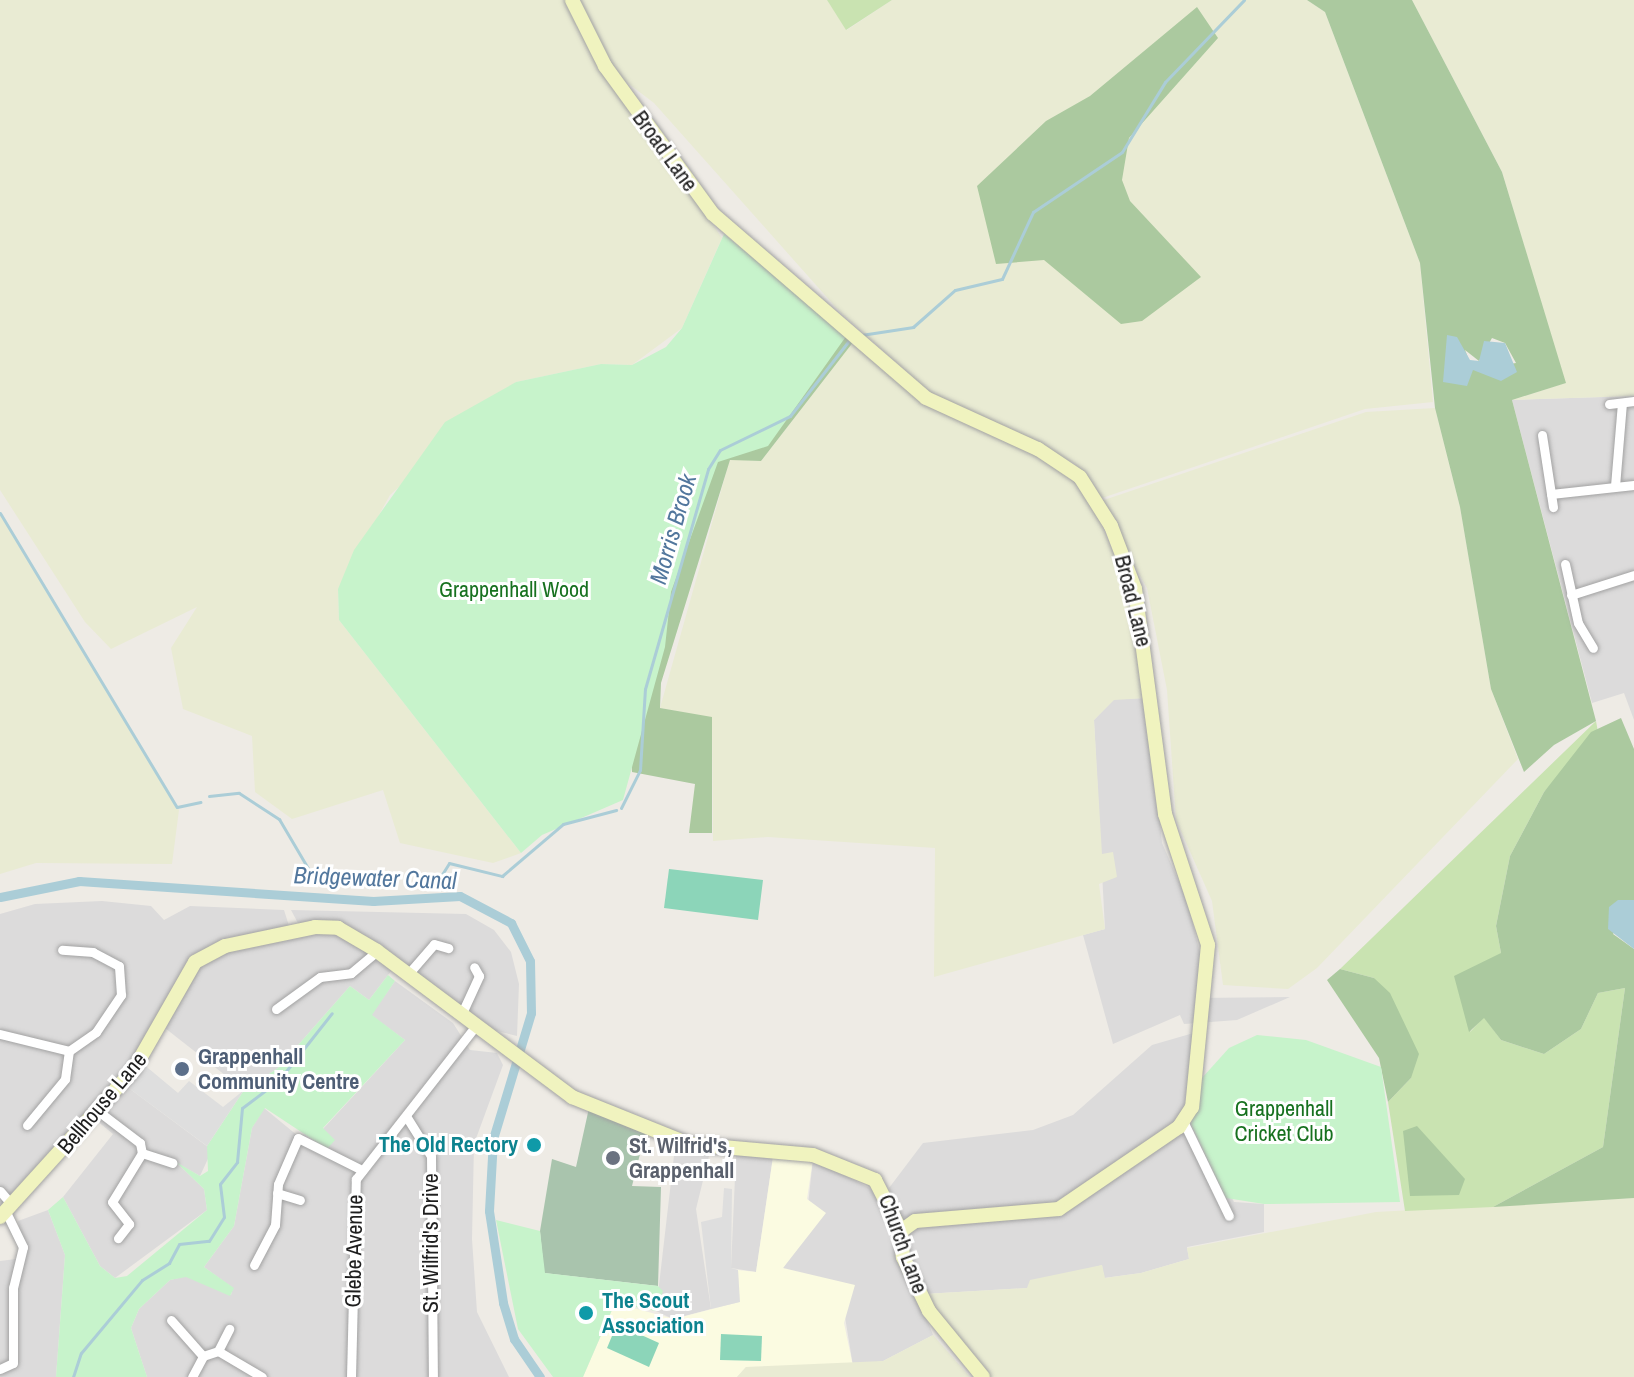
<!DOCTYPE html>
<html>
<head>
<meta charset="utf-8">
<style>
  body { margin:0 }
  #map { position:relative; width:1634px; height:1377px; overflow:hidden; background:#eeebe5; font-family:"Archivo Narrow",sans-serif }
  div>[style] { position:absolute }
  .residential>* { inset:0; background:#dcdbdb }
  .education>* { inset:0; background:#fbfbe1 }
  .farmland>* { inset:0; background:#e9ebd3 }
  .grass>* { inset:0; background:#c9e3b1 }
  .forest>* { inset:0; background:#abc99f }
  .cemetery>* { inset:0; background:#a9c4ad }
  .park>* { inset:0; background:#c7f3cb }
  .pitch>* { inset:0; background:#8cd5b9 }
  .parking>* { inset:0; background:#dedede }
  .water>* { inset:0; background:#abcdd7 }
  .stream>* { height:3px; margin:-1.5px; padding:0 1.5px; transform-origin:1.5px; border-radius:1.5px; background:#abcdd7 }
  .canal>* { height:9px; margin:-4.5px; padding:0 4.5px; transform-origin:4.5px; border-radius:4.5px; background:#abcdd7 }
  .roads { filter:drop-shadow(0 0 2px #a2a2a2) drop-shadow(0 0 2px #a2a2a2) }
  .street>* { height:9px; margin:-4.5px; padding:0 4.5px; transform-origin:4.5px; border-radius:4.5px; background:#fff }
  .secondary>* { height:14px; margin:-7px; padding:0 7px; transform-origin:7px; border-radius:7px; background:#f0f3bf }
  .dots>* { width:22px; height:22px; translate:-50% -50%; box-sizing:border-box; border:4px solid #fff; border-radius:50% }
  span { translate:-50% -50%; white-space:nowrap; text-align:center; line-height:1.15; -webkit-text-stroke:6px #fff; paint-order:stroke }
  .street-label { font-size:22px; color:#1e1e1e }
  .park-label { font-size:22px; color:#17711f }
  .service-label { font-size:22px; color:#4e5e75; font-weight:700 }
  .left { translate:0 -50%; text-align:left }
  .culture-label { font-size:22px; color:#0d838f; font-weight:700 }
  .right { translate:-100% -50%; text-align:right }
  .worship-label { font-size:22px; color:#5b616d; font-weight:700 }
  .water-label { font-size:24px; color:#52779d; font-style:italic }
</style>
</head>
<body>
<div id="map">
  <div class="residential">
    <i style="clip-path:polygon(1634px 396px,1634px 720px,1624px 693px,1592px 703px,1512px 400px)"></i>
    <i style="clip-path:polygon(1147px 698px,1162px 843px,1188px 903px,1200px 954px,1196px 998px,1290px 997px,1237px 1020px,1184px 1024px,1180px 1015px,1113px 1044px,1083px 935px,1105px 929px,1094px 720px,1114px 699px)"></i>
    <i style="clip-path:polygon(102px 901px,151px 906px,164px 920px,190px 906px,284px 910px,290px 929px,300px 927px,291px 910px,466px 914px,494px 930px,511px 952px,519px 984px,517px 1036px,494px 1030px,398px 962px,369px 1000px,350px 986px,278px 1068px,244px 1090px,156px 1021px,118px 1080px,212px 1150px,200px 1176px,177px 1163px,204px 1189px,207px 1210px,115px 1278px,100px 1266px,63px 1197px,113px 1134px,90px 1115px,0 1207px,0 914px,35px 904px)"></i>
    <i style="clip-path:polygon(395px 981px,453px 1023px,470px 1050px,497px 1053px,503px 1065px,474px 1144px,472px 1239px,477px 1312px,509px 1377px,147px 1377px,131px 1328px,139px 1309px,170px 1280px,187px 1276px,231px 1295px,233px 1288px,204px 1267px,234px 1226px,252px 1128px,264px 1108px,298px 1136px,323px 1129px,405px 1040px,371px 1015px)"></i>
    <i style="clip-path:polygon(1197px 1032px,1182px 1118px,1200px 1133px,1234px 1202px,1264px 1204px,1264px 1232px,1187px 1247px,1189px 1259px,1141px 1273px,1104px 1278px,1102px 1265px,1027px 1288px,924px 1294px,904px 1247px,912px 1220px,899px 1215px,889px 1188px,923px 1143px,1033px 1130px,1073px 1115px,1152px 1045px)"></i>
    <i style="clip-path:polygon(675px 1147px,710px 1152px,696px 1209px,711px 1309px,673px 1319px,656px 1311px)"></i>
    <i style="clip-path:polygon(736px 1155px,773px 1157px,756px 1272px,731px 1268px)"></i>
    <i style="clip-path:polygon(813px 1159px,877px 1192px,933px 1335px,883px 1361px,853px 1366px,845px 1317px,783px 1268px,805px 1232px)"></i>
    <i style="clip-path:polygon(48px 1210px,65px 1255px,56px 1377px,0 1377px,0 1261px,24px 1258px,18px 1221px)"></i>
  </div>
  <div class="education">
    <i style="clip-path:polygon(773px 1157px,813px 1159px,807px 1199px,826px 1213px,783px 1268px,855px 1285px,844px 1323px,853px 1366px,746px 1367px,737px 1377px,583px 1377px,615px 1303px,674px 1319px,739px 1302px,738px 1270px,756px 1272px)"></i>
  </div>
  <div class="farmland">
    <i style="clip-path:polygon(0 0,827px 0,847px 30px,892px 0,1307px 0,1325px 12px,1420px 263px,1433px 402px,1365px 409px,1102px 498px,1074px 463px,933px 395px,840px 312px,654px 103px,605px 66px,722px 238px,682px 328px,632px 365px,601px 364px,516px 382px,390px 495px,338px 589px,339px 620px,521px 853px,493px 863px,400px 843px,383px 790px,292px 819px,255px 792px,252px 736px,183px 709px,171px 648px,197px 607px,111px 649px,85px 622px,0 490px)"></i>
    <i style="clip-path:polygon(1412px 0,1634px 0,1634px 396px,1512px 400px,1565px 383px,1502px 172px)"></i>
    <i style="clip-path:polygon(854px 341px,987px 432px,1068px 471px,1090px 498px,1131px 594px,1147px 698px,1114px 700px,1094px 720px,1102px 854px,1113px 852px,1117px 877px,1099px 884px,1105px 929px,934px 977px,935px 848px,768px 837px,713px 841px,712px 718px,660px 708px,730px 459px,761px 461px)"></i>
    <i style="clip-path:polygon(1435px 408px,1460px 507px,1491px 689px,1518px 759px,1317px 968px,1288px 989px,1223px 985px,1212px 901px,1176px 820px,1167px 690px,1147px 588px,1098px 502px,1366px 412px)"></i>
    <i style="clip-path:polygon(0 513px,179px 810px,172px 864px,36px 863px,0 874px)"></i>
    <i style="clip-path:polygon(1634px 1198px,1634px 1377px,990px 1377px,924px 1294px,1027px 1288px,1030px 1280px,1102px 1265px,1105px 1278px,1141px 1273px,1189px 1259px,1187px 1248px,1376px 1212px)"></i>
    <i style="clip-path:polygon(933px 1335px,970px 1377px,737px 1377px,746px 1367px,883px 1361px)"></i>
  </div>
  <div class="grass">
    <i style="clip-path:polygon(827px 0,892px 0,846px 30px)"></i>
    <i style="clip-path:polygon(1596px 721px,1598px 732px,1544px 792px,1510px 856px,1496px 926px,1501px 953px,1470px 1032px,1484px 1017px,1501px 1040px,1544px 1054px,1581px 1029px,1598px 993px,1625px 988px,1603px 1147px,1493px 1207px,1405px 1211px,1388px 1102px,1411px 1078px,1374px 978px,1340px 969px)"></i>
  </div>
  <div class="forest">
    <i style="clip-path:polygon(evenodd,1307px 0,1412px 0,1502px 172px,1566px 383px,1512px 400px,1596px 721px,1554px 745px,1524px 772px,1491px 689px,1460px 507px,1435px 408px,1420px 263px,1325px 12px,1307px 0,1492px 338px,1505px 343px,1516px 363px,1473px 370px,1465px 350px,1479px 361px,1492px 338px)"></i>
    <i style="clip-path:polygon(1197px 7px,1218px 38px,1129px 138px,1122px 180px,1130px 201px,1201px 277px,1142px 321px,1121px 324px,1044px 260px,996px 264px,977px 186px,1046px 121px,1090px 96px)"></i>
    <i style="clip-path:polygon(793px 289px,854px 341px,761px 461px,730px 460px,661px 683px,660px 708px,712px 717px,712px 833px,689px 833px,695px 784px,632px 772px,617px 475px)"></i>
    <i style="clip-path:polygon(1621px 718px,1634px 749px,1634px 900px,1613px 934px,1634px 949px,1634px 1198px,1493px 1207px,1603px 1147px,1625px 988px,1598px 993px,1581px 1029px,1544px 1054px,1501px 1040px,1484px 1018px,1469px 1032px,1454px 976px,1501px 953px,1496px 926px,1510px 856px,1544px 792px,1591px 732px)"></i>
    <i style="clip-path:polygon(1340px 969px,1374px 978px,1390px 993px,1419px 1054px,1411px 1078px,1388px 1102px,1379px 1058px,1327px 980px)"></i>
    <i style="clip-path:polygon(1417px 1126px,1465px 1179px,1459px 1195px,1410px 1196px,1403px 1131px)"></i>
  </div>
  <div class="cemetery">
    <i style="clip-path:polygon(589px 1108px,646px 1130px,632px 1186px,661px 1187px,658px 1286px,544px 1273px,540px 1231px,552px 1159px,576px 1167px)"></i>
  </div>
  <div class="park">
    <i style="clip-path:polygon(724px 234px,847px 335px,768px 446px,718px 462px,671px 592px,665px 647px,623px 800px,542px 835px,521px 853px,339px 620px,338px 589px,354px 550px,445px 422px,516px 382px,601px 364px,632px 365px,666px 347px,682px 328px)"></i>
    <i style="clip-path:polygon(388px 975px,395px 981px,372px 1015px,405px 1040px,323px 1128px,335px 1140px,327px 1149px,265px 1108px,252px 1128px,234px 1226px,204px 1267px,234px 1288px,230px 1296px,186px 1277px,170px 1280px,139px 1309px,131px 1328px,147px 1377px,56px 1377px,65px 1255px,48px 1210px,63px 1197px,100px 1266px,115px 1278px,127px 1276px,207px 1210px,204px 1189px,176px 1162px,200px 1176px,208px 1171px,207px 1146px,244px 1090px,278px 1068px,350px 986px,369px 1000px)"></i>
    <i style="clip-path:polygon(1257px 1035px,1306px 1040px,1381px 1067px,1400px 1202px,1264px 1204px,1226px 1198px,1191px 1124px,1202px 1078px,1229px 1048px)"></i>
    <i style="clip-path:polygon(496px 1220px,540px 1231px,545px 1273px,658px 1286px,663px 1291px,656px 1311px,615px 1303px,583px 1377px,553px 1377px,518px 1329px)"></i>
  </div>
  <div class="pitch">
    <i style="clip-path:polygon(669px 869px,763px 880px,758px 920px,664px 908px)"></i>
    <i style="clip-path:polygon(617px 1324px,659px 1343px,649px 1367px,607px 1348px)"></i>
    <i style="clip-path:polygon(721px 1334px,762px 1336px,761px 1361px,720px 1360px)"></i>
  </div>
  <div class="parking">
    <i style="clip-path:polygon(142px 1063px,178px 1093px,189px 1081px,223px 1107px,244px 1090px,207px 1146px,126px 1086px)"></i>
    <i style="clip-path:polygon(724px 1188px,732px 1189px,731px 1268px,738px 1270px,740px 1302px,711px 1309px,701px 1222px,722px 1217px)"></i>
  </div>
  <div class="water">
    <i style="clip-path:polygon(1447px 335px,1457px 337px,1470px 360px,1479px 361px,1484px 341px,1505px 343px,1517px 372px,1501px 381px,1473px 370px,1467px 386px,1443px 382px)"></i>
    <i style="clip-path:polygon(1618px 900px,1634px 900px,1634px 949px,1608px 929px,1609px 907px)"></i>
  </div>
  <div class="stream">
    <i style="left:861px;top:335px;width:53px;rotate:-8.7deg"></i>
    <i style="left:913px;top:327px;width:56px;rotate:-41.4deg"></i>
    <i style="left:955px;top:290px;width:48px;rotate:-13.2deg"></i>
    <i style="left:1002px;top:279px;width:74px;rotate:-65.2deg"></i>
    <i style="left:1033px;top:212px;width:107px;rotate:-34deg"></i>
    <i style="left:1122px;top:152px;width:82px;rotate:-58.4deg"></i>
    <i style="left:1165px;top:82px;width:114px;rotate:-46.1deg"></i>
    <i style="left:0;top:513px;width:343px;rotate:59deg"></i>
    <i style="left:177px;top:807px;width:24px;rotate:-12deg"></i>
    <i style="left:209px;top:796px;width:30px;rotate:-6deg"></i>
    <i style="left:239px;top:793px;width:48px;rotate:33deg"></i>
    <i style="left:279px;top:819px;width:71px;rotate:59.5deg"></i>
    <i style="left:621px;top:808px;width:42px;rotate:-63.4deg"></i>
    <i style="left:640px;top:770px;width:81px;rotate:-86.5deg"></i>
    <i style="left:645px;top:689px;width:229px;rotate:-74deg"></i>
    <i style="left:708px;top:469px;width:22px;rotate:-58deg"></i>
    <i style="left:720px;top:450px;width:78px;rotate:-25.9deg"></i>
    <i style="left:790px;top:416px;width:99px;rotate:-52deg"></i>
    <i style="left:441px;top:876px;width:15px;rotate:-58deg"></i>
    <i style="left:449px;top:863px;width:55px;rotate:13.8deg"></i>
    <i style="left:502px;top:876px;width:80px;rotate:-40.4deg"></i>
    <i style="left:563px;top:824px;width:55px;rotate:-14.8deg"></i>
    <i style="left:73px;top:1377px;width:25px;rotate:-72deg"></i>
    <i style="left:81px;top:1353px;width:95px;rotate:-50.1deg"></i>
    <i style="left:142px;top:1280px;width:32px;rotate:-32deg"></i>
    <i style="left:169px;top:1263px;width:21px;rotate:-62deg"></i>
    <i style="left:179px;top:1244px;width:30px;rotate:-6deg"></i>
    <i style="left:209px;top:1241px;width:28px;rotate:-58deg"></i>
    <i style="left:224px;top:1217px;width:33px;rotate:-97deg"></i>
    <i style="left:220px;top:1184px;width:28px;rotate:-52deg"></i>
    <i style="left:237px;top:1162px;width:54px;rotate:-84.7deg"></i>
    <i style="left:242px;top:1108px;width:46px;rotate:-37.1deg"></i>
    <i style="left:279px;top:1080px;width:85px;rotate:-51.7deg"></i>
  </div>
  <div class="canal">
    <i style="left:0;top:897px;width:81px;rotate:-11.4deg"></i>
    <i style="left:79px;top:881px;width:295px;rotate:3.9deg"></i>
    <i style="left:373px;top:901px;width:87px;rotate:-3.3deg"></i>
    <i style="left:460px;top:896px;width:58px;rotate:27.9deg"></i>
    <i style="left:511px;top:923px;width:42px;rotate:63.4deg"></i>
    <i style="left:530px;top:961px;width:52px;rotate:88.9deg"></i>
    <i style="left:531px;top:1013px;width:132px;rotate:106.8deg"></i>
    <i style="left:493px;top:1139px;width:72px;rotate:93.2deg"></i>
    <i style="left:489px;top:1211px;width:93px;rotate:81.3deg"></i>
    <i style="left:503px;top:1303px;width:38px;rotate:73deg"></i>
    <i style="left:514px;top:1339px;width:46px;rotate:55.6deg"></i>
  </div>
  <div class="roads">
    <div class="street">
      <i style="left:1609px;top:404px;width:25px;rotate:-7deg"></i>
      <i style="left:1542px;top:435px;width:73px;rotate:81.3deg"></i>
      <i style="left:1615px;top:486px;width:83px;rotate:-85.2deg"></i>
      <i style="left:1551px;top:494px;width:83px;rotate:-6.2deg"></i>
      <i style="left:1565px;top:564px;width:60px;rotate:77.6deg"></i>
      <i style="left:1578px;top:623px;width:29px;rotate:59deg"></i>
      <i style="left:1571px;top:595px;width:66px;rotate:-17.6deg"></i>
      <i style="left:409px;top:973px;width:38px;rotate:-49deg"></i>
      <i style="left:434px;top:944px;width:15px;rotate:16deg"></i>
      <i style="left:276px;top:1009px;width:54px;rotate:-36deg"></i>
      <i style="left:320px;top:977px;width:31px;rotate:-7deg"></i>
      <i style="left:351px;top:973px;width:34px;rotate:-40deg"></i>
      <i style="left:462px;top:1013px;width:41px;rotate:-65.3deg"></i>
      <i style="left:479px;top:976px;width:10px;rotate:-119deg"></i>
      <i style="left:0;top:1034px;width:71px;rotate:13.8deg"></i>
      <i style="left:69px;top:1051px;width:33px;rotate:-35deg"></i>
      <i style="left:96px;top:1032px;width:45px;rotate:-56deg"></i>
      <i style="left:121px;top:995px;width:29px;rotate:-94deg"></i>
      <i style="left:119px;top:966px;width:30px;rotate:-152deg"></i>
      <i style="left:93px;top:952px;width:31px;rotate:-176deg"></i>
      <i style="left:98px;top:1111px;width:53px;rotate:37.3deg"></i>
      <i style="left:140px;top:1143px;width:10px;rotate:79deg"></i>
      <i style="left:142px;top:1153px;width:57px;rotate:121.5deg"></i>
      <i style="left:112px;top:1202px;width:28px;rotate:52deg"></i>
      <i style="left:129px;top:1224px;width:18px;rotate:128deg"></i>
      <i style="left:406px;top:1116px;width:47px;rotate:58deg"></i>
      <i style="left:431px;top:1156px;width:221px;rotate:89.5deg"></i>
      <i style="left:1184px;top:1123px;width:103px;rotate:64.2deg"></i>
      <i style="left:27px;top:1125px;width:60px;rotate:-50.4deg"></i>
      <i style="left:65px;top:1079px;width:28px;rotate:-82deg"></i>
      <i style="left:142px;top:1153px;width:32px;rotate:18deg"></i>
      <i style="left:0;top:1191px;width:18px;rotate:49deg"></i>
      <i style="left:277px;top:1193px;width:24px;rotate:17deg"></i>
      <i style="left:254px;top:1265px;width:45px;rotate:-62.3deg"></i>
      <i style="left:275px;top:1225px;width:41px;rotate:-85.8deg"></i>
      <i style="left:278px;top:1184px;width:50px;rotate:-66.5deg"></i>
      <i style="left:298px;top:1138px;width:72px;rotate:26.6deg"></i>
      <i style="left:171px;top:1320px;width:48px;rotate:48.4deg"></i>
      <i style="left:218px;top:1351px;width:25px;rotate:-63deg"></i>
      <i style="left:0;top:1369px;width:14px;rotate:-25deg"></i>
      <i style="left:13px;top:1363px;width:75px;rotate:-90deg"></i>
      <i style="left:13px;top:1288px;width:42px;rotate:-76.3deg"></i>
      <i style="left:23px;top:1247px;width:39px;rotate:-116deg"></i>
      <i style="left:192px;top:1377px;width:24px;rotate:-62deg"></i>
      <i style="left:203px;top:1356px;width:16px;rotate:-18deg"></i>
      <i style="left:218px;top:1351px;width:51px;rotate:30.6deg"></i>
      <i style="left:351px;top:1377px;width:198px;rotate:-88.6deg"></i>
      <i style="left:356px;top:1179px;width:197px;rotate:-52deg"></i>
    </div>
    <div class="secondary">
      <i style="left:572px;top:0;width:74px;rotate:63.4deg"></i>
      <i style="left:605px;top:66px;width:183px;rotate:53.9deg"></i>
      <i style="left:713px;top:214px;width:281px;rotate:40.8deg"></i>
      <i style="left:926px;top:398px;width:123px;rotate:24.5deg"></i>
      <i style="left:1038px;top:449px;width:50px;rotate:33.7deg"></i>
      <i style="left:1080px;top:477px;width:58px;rotate:57.7deg"></i>
      <i style="left:1111px;top:526px;width:67px;rotate:69.1deg"></i>
      <i style="left:1135px;top:589px;width:227px;rotate:82.4deg"></i>
      <i style="left:1165px;top:814px;width:138px;rotate:71.8deg"></i>
      <i style="left:1208px;top:945px;width:163px;rotate:95.6deg"></i>
      <i style="left:1192px;top:1107px;width:24px;rotate:123deg"></i>
      <i style="left:1179px;top:1127px;width:145px;rotate:145.7deg"></i>
      <i style="left:1059px;top:1209px;width:144px;rotate:175.2deg"></i>
      <i style="left:915px;top:1221px;width:17px;rotate:144deg"></i>
      <i style="left:0;top:1217px;width:200px;rotate:-47.8deg"></i>
      <i style="left:134px;top:1069px;width:123px;rotate:-60.3deg"></i>
      <i style="left:195px;top:962px;width:34px;rotate:-28deg"></i>
      <i style="left:225px;top:946px;width:92px;rotate:-11.9deg"></i>
      <i style="left:315px;top:927px;width:23px;rotate:2deg"></i>
      <i style="left:338px;top:928px;width:45px;rotate:30.5deg"></i>
      <i style="left:377px;top:951px;width:244px;rotate:36.8deg"></i>
      <i style="left:572px;top:1097px;width:126px;rotate:21.9deg"></i>
      <i style="left:689px;top:1144px;width:124px;rotate:5.1deg"></i>
      <i style="left:813px;top:1155px;width:67px;rotate:22deg"></i>
      <i style="left:875px;top:1180px;width:57px;rotate:63deg"></i>
      <i style="left:901px;top:1231px;width:26px;rotate:86deg"></i>
      <i style="left:903px;top:1257px;width:60px;rotate:64.3deg"></i>
      <i style="left:929px;top:1311px;width:85px;rotate:50.7deg"></i>
    </div>
  </div>
  <div class="dots">
    <i style="left:182px;top:1069px;background:#5c6f8a"></i>
    <i style="left:534px;top:1145px;background:#0f9aa8"></i>
    <i style="left:613px;top:1158px;background:#6b7280"></i>
    <i style="left:586px;top:1313px;background:#0f9aa8"></i>
  </div>
  <div class="street-label">
    <span style="left:665px;top:151px;rotate:54deg">Broad Lane</span>
    <span style="left:1133px;top:601px;rotate:76deg">Broad Lane</span>
    <span style="left:102px;top:1103px;rotate:-50deg">Bellhouse Lane</span>
    <span style="left:431px;top:1243px;rotate:-90deg">St. Wilfrid's Drive</span>
    <span style="left:903px;top:1244px;rotate:70deg">Church Lane</span>
    <span style="left:354px;top:1251px;rotate:-89deg">Glebe Avenue</span>
  </div>
  <div class="park-label">
    <span style="left:514px;top:590px">Grappenhall Wood</span>
    <span style="left:1284px;top:1121px">Grappenhall<br>Cricket Club</span>
  </div>
  <div class="service-label">
    <span class="left" style="left:198px;top:1069px">Grappenhall<br>Community Centre</span>
  </div>
  <div class="culture-label">
    <span class="right" style="left:518px;top:1145px">The Old Rectory</span>
    <span class="left" style="left:602px;top:1313px">The Scout<br>Association</span>
  </div>
  <div class="worship-label">
    <span class="left" style="left:629px;top:1158px">St. Wilfrid's,<br>Grappenhall</span>
  </div>
  <div class="water-label">
    <span style="left:673px;top:529px;rotate:-74deg">Morris Brook</span>
    <span style="left:375px;top:878px;rotate:2deg">Bridgewater Canal</span>
  </div>
</div>
</body>
</html>
